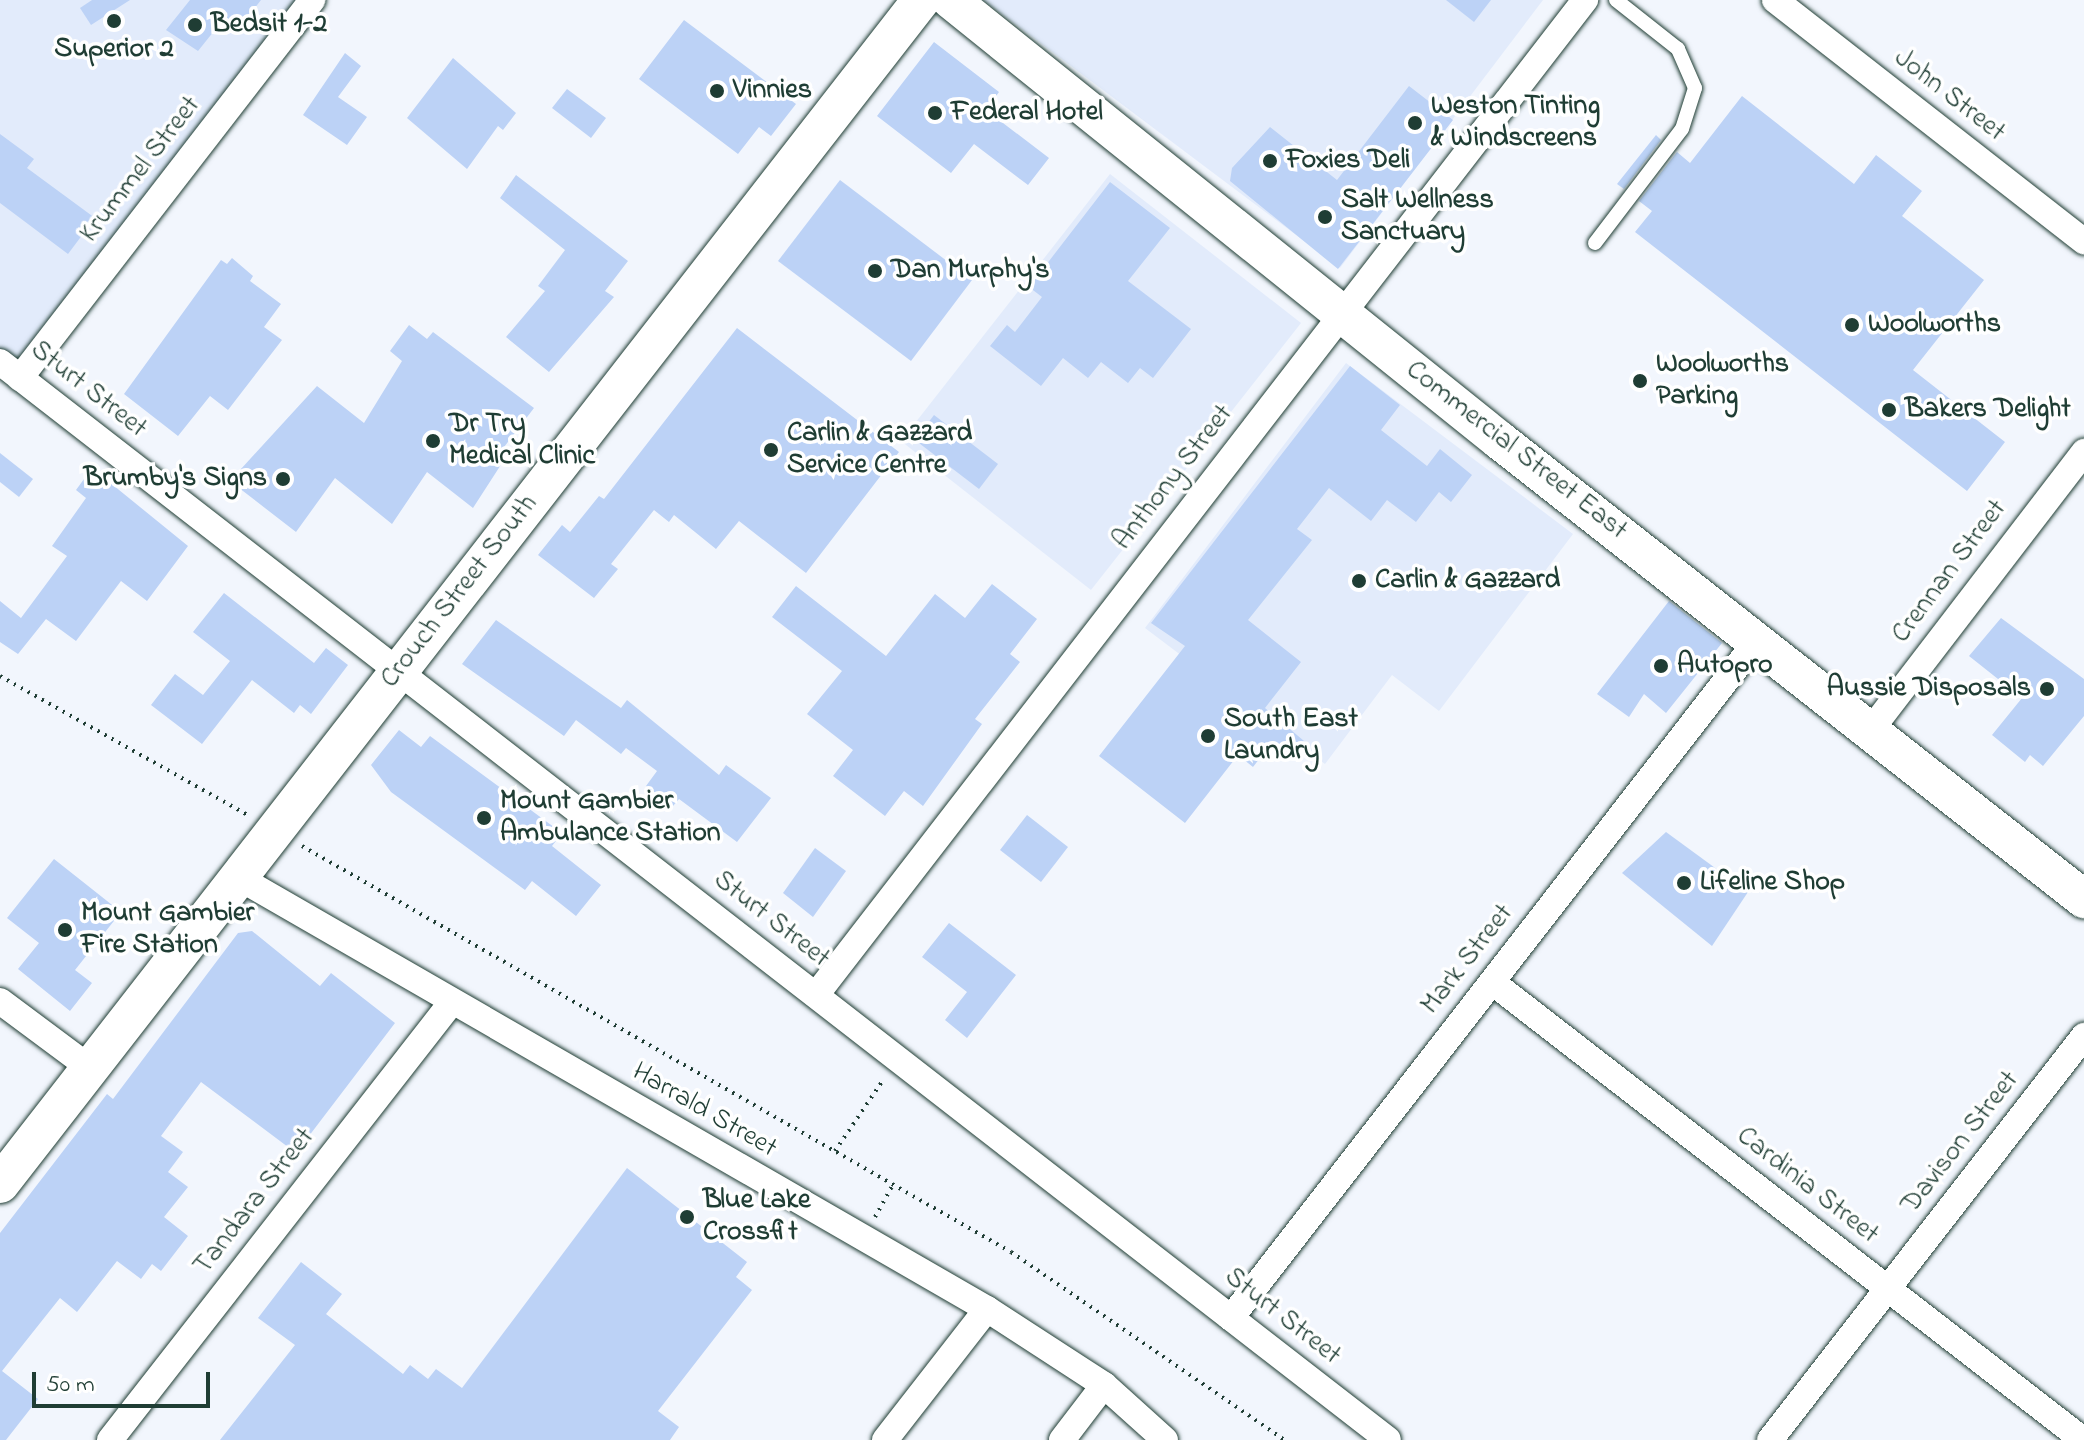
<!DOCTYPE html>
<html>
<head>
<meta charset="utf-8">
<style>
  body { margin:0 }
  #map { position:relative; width:2084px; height:1440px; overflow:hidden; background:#f2f6fd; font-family:"Indie Flower",sans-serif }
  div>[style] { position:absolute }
  .built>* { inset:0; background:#e2ebfb }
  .building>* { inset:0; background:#bcd2f6 }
  .path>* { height:4px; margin-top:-2px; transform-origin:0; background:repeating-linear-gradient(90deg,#1f3d34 0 2px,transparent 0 8px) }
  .roads { filter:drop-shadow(0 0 2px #1f3d34) drop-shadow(0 0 2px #1f3d34) }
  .lane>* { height:14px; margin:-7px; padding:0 7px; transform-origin:7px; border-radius:7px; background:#fff }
  .street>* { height:26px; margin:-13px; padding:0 13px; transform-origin:13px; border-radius:13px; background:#fff }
  .secondary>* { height:38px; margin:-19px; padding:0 19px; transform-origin:19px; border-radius:19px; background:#fff }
  .dots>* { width:22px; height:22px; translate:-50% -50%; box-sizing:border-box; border:4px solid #fff; border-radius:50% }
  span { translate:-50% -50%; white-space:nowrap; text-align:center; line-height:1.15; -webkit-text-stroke:7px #fff; paint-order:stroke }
  .poi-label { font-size:28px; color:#1f3d34; font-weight:700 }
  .left { translate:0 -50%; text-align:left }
  .right { translate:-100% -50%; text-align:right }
  .street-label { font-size:28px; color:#1f3d34 }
  .scale { position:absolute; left:32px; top:1372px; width:178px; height:36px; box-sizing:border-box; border:4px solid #1f3d34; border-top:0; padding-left:10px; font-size:24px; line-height:28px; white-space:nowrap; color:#1f3d34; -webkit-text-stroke:6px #fff; paint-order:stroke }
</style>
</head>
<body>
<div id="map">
  <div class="built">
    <i style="clip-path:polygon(0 0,312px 0,20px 378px,0 362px)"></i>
    <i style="clip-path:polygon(983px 0,1543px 0,1340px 268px)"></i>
    <i style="clip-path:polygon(1110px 174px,1301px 323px,1091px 590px,901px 441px)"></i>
    <i style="clip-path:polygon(1346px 363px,1573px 534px,1439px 711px,1392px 675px,1325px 764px,1145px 628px)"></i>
  </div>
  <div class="building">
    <i style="clip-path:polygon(92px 0,130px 0,91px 25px,80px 8px)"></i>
    <i style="clip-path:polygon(190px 0,261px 0,237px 31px,222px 21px,198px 51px,166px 30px)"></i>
    <i style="clip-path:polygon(1446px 0,1491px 0,1474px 22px)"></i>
    <i style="clip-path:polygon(684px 20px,796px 104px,771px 136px,759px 127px,738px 154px,639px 79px)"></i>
    <i style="clip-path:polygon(934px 42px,999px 92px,986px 110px,1049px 158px,1028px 185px,974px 144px,951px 173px,877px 116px)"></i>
    <i style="clip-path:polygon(345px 53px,361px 66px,338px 97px,367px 117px,347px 145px,303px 115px)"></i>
    <i style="clip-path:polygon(453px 58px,516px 113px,503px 130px,498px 126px,467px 169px,407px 118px)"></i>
    <i style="clip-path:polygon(1409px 86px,1453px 120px,1338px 269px,1230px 181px,1232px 168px,1270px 127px,1337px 180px)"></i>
    <i style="clip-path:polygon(567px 89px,606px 118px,591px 138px,552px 108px)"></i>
    <i style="clip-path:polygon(1742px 96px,1854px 184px,1876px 155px,1922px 191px,1902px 216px,1984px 280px,1913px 370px,2005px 442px,1967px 491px,1635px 232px,1652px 211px,1639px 201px,1677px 152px,1690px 163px)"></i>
    <i style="clip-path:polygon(0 134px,34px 159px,27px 168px,95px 218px,68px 254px,0 203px)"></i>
    <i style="clip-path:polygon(1656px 135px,1661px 140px,1624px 189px,1617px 184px)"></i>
    <i style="clip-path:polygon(516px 175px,628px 261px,605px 291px,614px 297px,549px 372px,506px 337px,545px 291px,538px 286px,565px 250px,500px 198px)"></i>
    <i style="clip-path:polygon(840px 180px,972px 280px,911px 361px,778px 261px)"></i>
    <i style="clip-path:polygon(1110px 182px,1170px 228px,1128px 281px,1191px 329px,1153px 378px,1140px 368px,1128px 383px,1101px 362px,1088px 378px,1063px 358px,1041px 386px,990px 346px,1007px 325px,1015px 332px,1042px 297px,1029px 287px)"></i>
    <i style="clip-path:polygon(232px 258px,253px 276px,250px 281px,281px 304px,264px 327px,282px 340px,228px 410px,210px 396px,178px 436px,124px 394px,221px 260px,227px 264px)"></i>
    <i style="clip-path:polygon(409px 325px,427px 339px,433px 332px,534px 408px,498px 455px,504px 460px,473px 508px,427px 472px,392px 524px,335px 478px,296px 532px,230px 481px,317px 386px,364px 423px,402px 361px,390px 351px)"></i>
    <i style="clip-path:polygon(737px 328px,899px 452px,806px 573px,739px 521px,716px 549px,674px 515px,669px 522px,654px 510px,611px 564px,618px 569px,594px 598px,538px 555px,562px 525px,570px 532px,599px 496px,604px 499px)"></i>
    <i style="clip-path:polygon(1350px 366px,1400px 405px,1381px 430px,1427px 466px,1440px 449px,1472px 475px,1451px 502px,1439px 492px,1416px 522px,1387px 500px,1371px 521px,1329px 488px,1297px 529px,1312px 540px,1248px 620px,1301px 662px,1265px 708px,1304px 741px,1289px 760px,1270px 745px,1253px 767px,1238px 755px,1185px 823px,1099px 756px,1185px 646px,1151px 623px)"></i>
    <i style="clip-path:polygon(934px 415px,998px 464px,979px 489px,915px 440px)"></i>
    <i style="clip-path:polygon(0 453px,33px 479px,19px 497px,0 482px)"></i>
    <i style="clip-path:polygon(92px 468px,188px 546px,147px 601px,121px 581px,76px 641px,46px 619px,18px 654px,0 642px,0 601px,21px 618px,67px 556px,52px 546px,86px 498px,76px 490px)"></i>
    <i style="clip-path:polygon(992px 584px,1037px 619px,1010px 654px,1020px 662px,975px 719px,982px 724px,923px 806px,904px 791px,885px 816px,833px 776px,853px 750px,807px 714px,842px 671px,772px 617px,796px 586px,886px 656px,935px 594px,965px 618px)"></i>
    <i style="clip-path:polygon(224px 593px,314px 663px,326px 648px,348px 665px,311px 714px,300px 705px,294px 713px,252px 680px,202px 744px,151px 705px,175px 674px,203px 695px,230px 661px,193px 632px)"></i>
    <i style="clip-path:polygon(1669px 601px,1722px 643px,1666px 713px,1644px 694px,1629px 717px,1597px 694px)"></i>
    <i style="clip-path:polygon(2001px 618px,2084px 679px,2084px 716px,2043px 766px,2030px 755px,2025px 762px,1992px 735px,2022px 698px,1969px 656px)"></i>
    <i style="clip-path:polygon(496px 620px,621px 708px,627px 700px,719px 775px,726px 765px,771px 798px,737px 842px,679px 799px,673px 806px,646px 786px,657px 771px,626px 748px,621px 754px,576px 720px,564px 736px,462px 664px)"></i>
    <i style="clip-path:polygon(399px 730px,421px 747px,430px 736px,562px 833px,552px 846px,601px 885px,576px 916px,532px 881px,525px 890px,391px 792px,371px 765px)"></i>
    <i style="clip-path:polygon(1027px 815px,1068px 847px,1041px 882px,1000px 850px)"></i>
    <i style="clip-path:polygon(1666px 832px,1748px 892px,1712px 946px,1622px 873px)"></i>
    <i style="clip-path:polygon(815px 848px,846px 871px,813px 917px,783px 893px)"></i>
    <i style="clip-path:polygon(54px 859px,121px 912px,75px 970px,92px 983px,70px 1011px,18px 969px,39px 943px,7px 918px)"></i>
    <i style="clip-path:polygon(949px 923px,1016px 975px,967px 1038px,945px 1020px,967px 992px,922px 957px)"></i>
    <i style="clip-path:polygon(252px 931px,320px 986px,331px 973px,395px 1023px,296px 1153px,201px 1082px,161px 1136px,183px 1152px,168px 1172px,188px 1187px,164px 1217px,188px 1236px,161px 1271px,152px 1264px,141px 1279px,117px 1261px,77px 1312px,60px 1298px,2px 1371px,38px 1399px,6px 1440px,0 1440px,0 1233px,107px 1094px,113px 1099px,238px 933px)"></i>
    <i style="clip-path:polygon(627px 1168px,747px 1262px,736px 1277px,752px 1290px,658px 1411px,679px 1427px,670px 1440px,220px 1440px,295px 1345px,258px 1318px,301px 1262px,342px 1294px,326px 1314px,403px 1374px,410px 1365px,428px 1379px,436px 1369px,462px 1388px)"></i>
  </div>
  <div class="path">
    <i style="left:0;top:676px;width:286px;rotate:29.3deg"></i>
    <i style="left:302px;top:846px;width:817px;rotate:29.8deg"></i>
    <i style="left:1011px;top:1252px;width:332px;rotate:34.5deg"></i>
    <i style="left:835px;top:1151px;width:86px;rotate:-55.9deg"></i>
    <i style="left:875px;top:1217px;width:38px;rotate:-61deg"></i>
  </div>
  <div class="roads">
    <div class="lane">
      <i style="left:1595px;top:243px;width:143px;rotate:-52.7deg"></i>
      <i style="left:1682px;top:129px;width:43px;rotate:-72.4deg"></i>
      <i style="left:1695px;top:88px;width:43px;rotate:-113.6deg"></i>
      <i style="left:1678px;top:49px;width:79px;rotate:-141.7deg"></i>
    </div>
    <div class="street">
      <i style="left:1775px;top:0;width:392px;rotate:38deg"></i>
      <i style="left:0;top:362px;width:1757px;rotate:37.83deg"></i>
      <i style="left:20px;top:378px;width:478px;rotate:-52.3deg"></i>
      <i style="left:1870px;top:731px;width:352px;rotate:-52.5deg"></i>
      <i style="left:241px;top:879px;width:861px;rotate:29.96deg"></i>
      <i style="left:987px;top:1309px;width:140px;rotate:33deg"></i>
      <i style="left:1104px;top:1385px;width:82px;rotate:42deg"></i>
      <i style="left:1492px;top:982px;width:748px;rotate:37.77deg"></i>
      <i style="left:816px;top:995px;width:1258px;rotate:-52.3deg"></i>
      <i style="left:0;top:1001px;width:112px;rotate:36.7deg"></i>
      <i style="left:1231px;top:1318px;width:856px;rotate:-52.17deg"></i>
      <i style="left:110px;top:1440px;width:554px;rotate:-52.03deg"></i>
      <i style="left:885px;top:1440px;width:166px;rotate:-52.1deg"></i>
      <i style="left:1062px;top:1440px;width:69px;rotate:-52.6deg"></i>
      <i style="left:1770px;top:1440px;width:512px;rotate:-52.14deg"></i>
    </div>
    <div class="secondary">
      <i style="left:951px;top:0;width:703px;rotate:38.76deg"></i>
      <i style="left:1499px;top:440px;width:744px;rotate:38.12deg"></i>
      <i style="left:0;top:1184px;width:1500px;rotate:-52.12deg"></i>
    </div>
  </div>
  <div class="dots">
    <i style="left:114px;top:21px;background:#1f3d34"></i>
    <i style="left:195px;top:25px;background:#1f3d34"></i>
    <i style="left:717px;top:91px;background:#1f3d34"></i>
    <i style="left:935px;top:113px;background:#1f3d34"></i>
    <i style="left:1415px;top:123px;background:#1f3d34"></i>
    <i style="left:1270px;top:161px;background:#1f3d34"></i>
    <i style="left:1325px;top:217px;background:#1f3d34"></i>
    <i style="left:875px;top:271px;background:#1f3d34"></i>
    <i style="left:1852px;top:325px;background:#1f3d34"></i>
    <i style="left:1640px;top:381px;background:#1f3d34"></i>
    <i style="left:1889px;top:410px;background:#1f3d34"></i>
    <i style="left:433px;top:441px;background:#1f3d34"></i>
    <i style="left:771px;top:450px;background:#1f3d34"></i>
    <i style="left:283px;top:479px;background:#1f3d34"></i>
    <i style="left:1359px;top:581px;background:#1f3d34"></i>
    <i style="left:1661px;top:666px;background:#1f3d34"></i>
    <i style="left:2047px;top:689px;background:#1f3d34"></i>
    <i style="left:1208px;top:736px;background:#1f3d34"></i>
    <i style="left:484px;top:818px;background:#1f3d34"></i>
    <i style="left:1684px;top:883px;background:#1f3d34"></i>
    <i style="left:65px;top:930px;background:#1f3d34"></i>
    <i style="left:687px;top:1217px;background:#1f3d34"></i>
  </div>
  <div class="poi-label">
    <span class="left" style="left:211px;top:25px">Bedsit 1-2</span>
    <span style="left:114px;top:50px">Superior 2</span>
    <span class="left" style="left:733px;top:91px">Vinnies</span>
    <span class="left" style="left:1431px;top:123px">Weston Tinting<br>&amp; Windscreens</span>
    <span class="left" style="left:951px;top:113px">Federal Hotel</span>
    <span class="left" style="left:1286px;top:161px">Foxies Deli</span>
    <span class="left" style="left:1341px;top:217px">Salt Wellness<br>Sanctuary</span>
    <span class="left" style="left:891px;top:271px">Dan Murphy's</span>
    <span class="left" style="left:1868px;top:325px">Woolworths</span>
    <span class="left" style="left:1656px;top:381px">Woolworths<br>Parking</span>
    <span class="left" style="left:1905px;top:410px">Bakers Delight</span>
    <span class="left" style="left:449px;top:441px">Dr Try<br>Medical Clinic</span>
    <span class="left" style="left:787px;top:450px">Carlin &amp; Gazzard<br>Service Centre</span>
    <span class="right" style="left:267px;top:479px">Brumby's Signs</span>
    <span class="left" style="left:1375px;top:581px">Carlin &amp; Gazzard</span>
    <span class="left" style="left:1677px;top:666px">Autopro</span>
    <span class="right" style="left:2031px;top:689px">Aussie Disposals</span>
    <span class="left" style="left:1224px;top:736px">South East<br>Laundry</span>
    <span class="left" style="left:500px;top:818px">Mount Gambier<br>Ambulance Station</span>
    <span class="left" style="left:1700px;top:883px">Lifeline Shop</span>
    <span class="left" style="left:81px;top:930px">Mount Gambier<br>Fire Station</span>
    <span class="left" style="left:703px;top:1217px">Blue Lake<br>Crossfit</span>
  </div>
  <div class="street-label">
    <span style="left:1949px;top:96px;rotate:38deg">John Street</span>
    <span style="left:141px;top:170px;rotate:-52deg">Krummel Street</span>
    <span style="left:88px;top:390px;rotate:38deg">Sturt Street</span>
    <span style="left:1516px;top:451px;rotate:38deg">Commercial Street East</span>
    <span style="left:1174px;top:478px;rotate:-52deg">Anthony Street</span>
    <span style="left:1950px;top:572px;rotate:-53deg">Crennan Street</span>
    <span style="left:460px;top:592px;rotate:-52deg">Crouch Street South</span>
    <span style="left:771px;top:920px;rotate:38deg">Sturt Street</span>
    <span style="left:1468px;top:960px;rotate:-52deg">Mark Street</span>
    <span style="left:704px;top:1111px;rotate:30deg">Harrald Street</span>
    <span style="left:1961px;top:1143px;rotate:-52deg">Davison Street</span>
    <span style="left:1807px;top:1186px;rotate:38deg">Cardinia Street</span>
    <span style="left:255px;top:1202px;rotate:-52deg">Tandara Street</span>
    <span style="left:1282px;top:1317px;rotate:38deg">Sturt Street</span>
  </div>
  <div class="scale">50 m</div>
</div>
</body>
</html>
